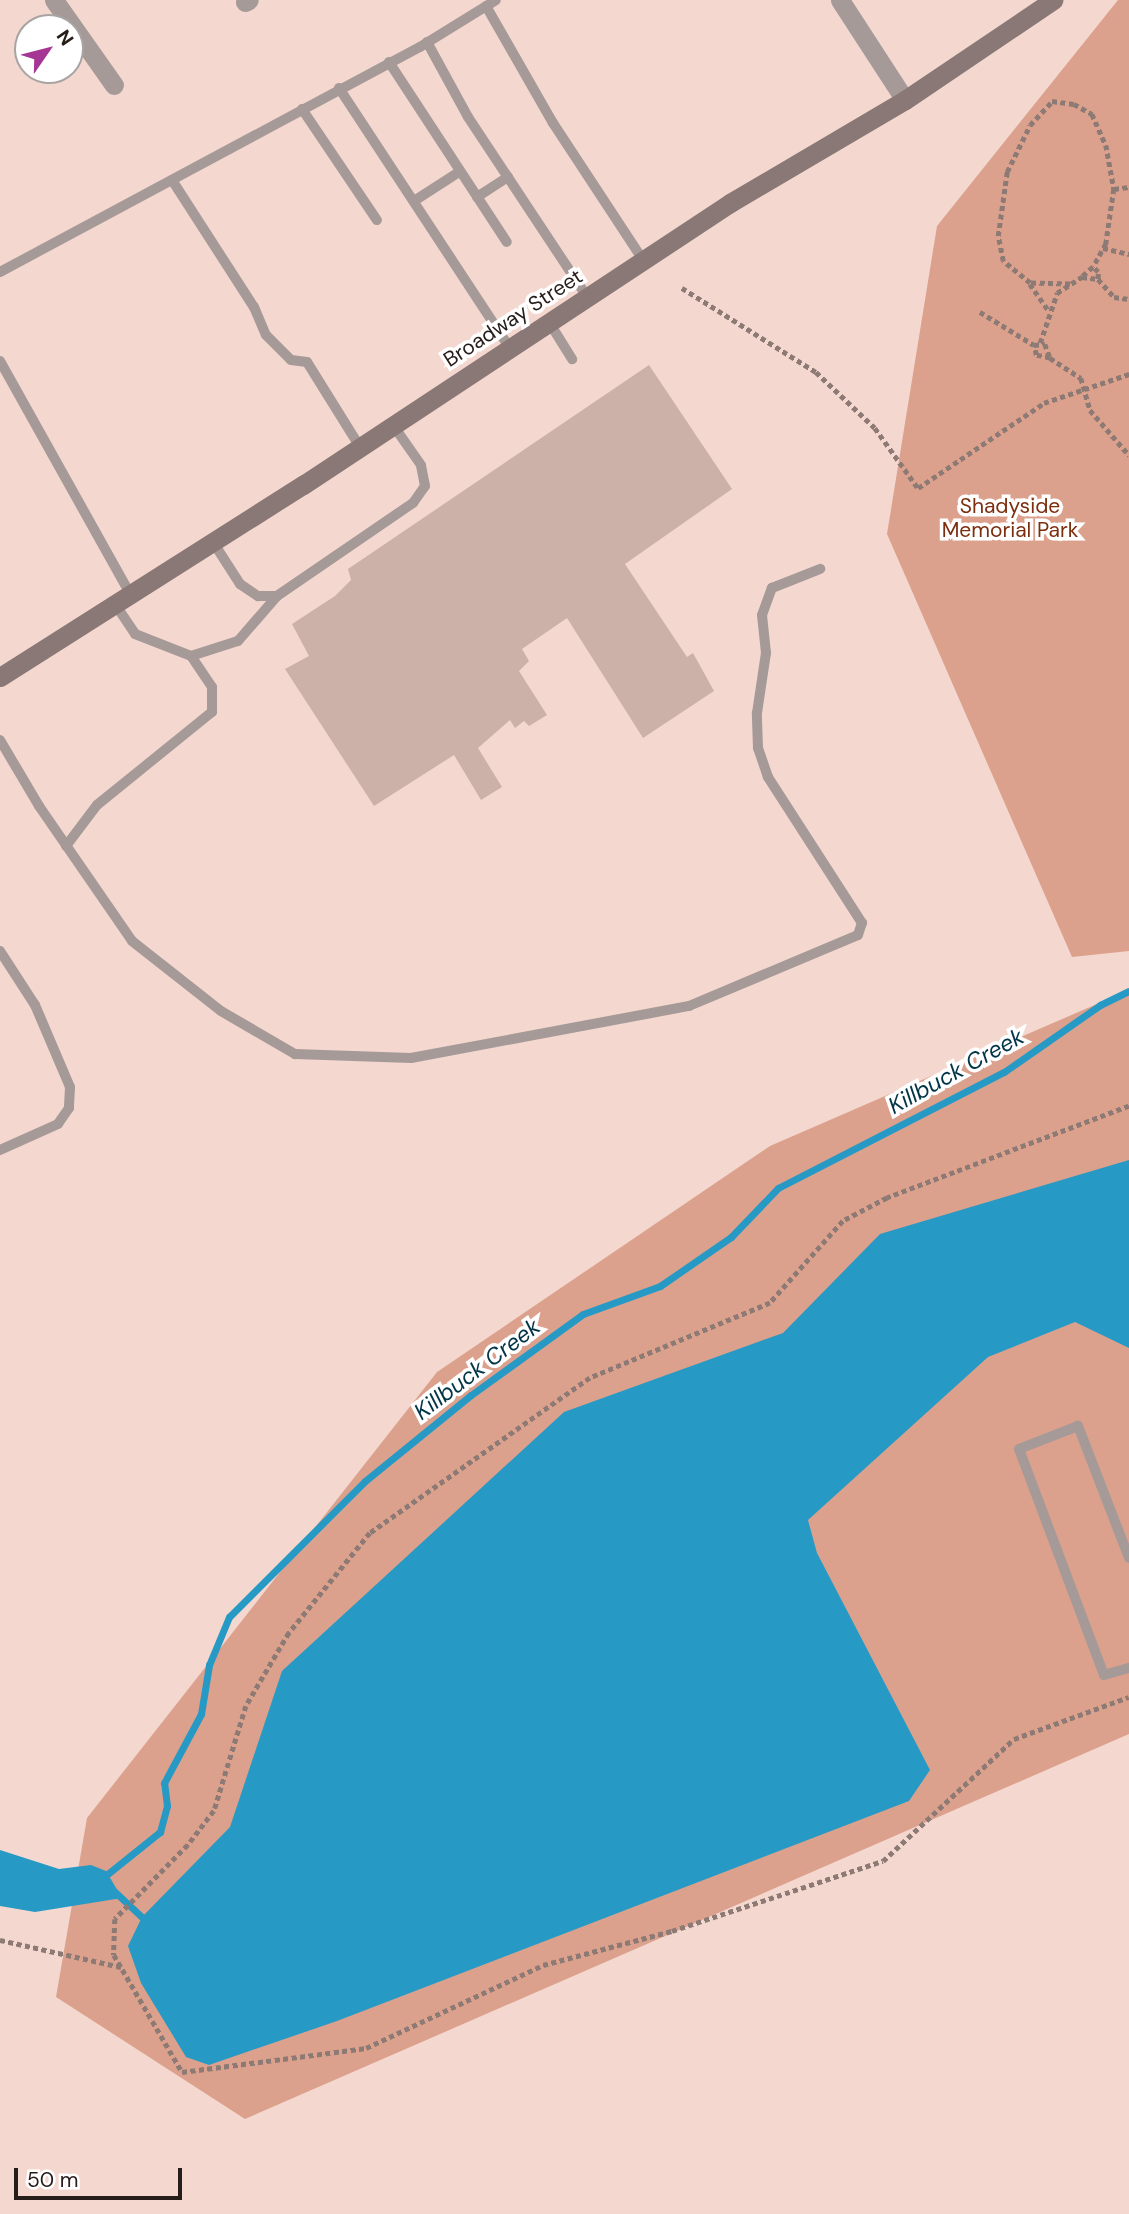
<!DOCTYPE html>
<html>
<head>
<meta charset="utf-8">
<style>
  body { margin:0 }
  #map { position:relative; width:1129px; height:2214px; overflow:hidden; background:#f4d8cf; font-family:"DM Sans",sans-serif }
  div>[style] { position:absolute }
  .green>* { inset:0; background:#dba18d }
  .water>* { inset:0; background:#269ac5 }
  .stream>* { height:7px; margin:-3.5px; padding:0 3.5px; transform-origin:3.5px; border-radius:3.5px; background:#269ac5 }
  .building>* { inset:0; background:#cbb1a8 }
  .path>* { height:4.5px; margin-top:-2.25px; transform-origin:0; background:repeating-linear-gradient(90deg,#8d7a74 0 5px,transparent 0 8.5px) }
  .service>* { height:10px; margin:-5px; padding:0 5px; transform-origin:5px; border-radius:5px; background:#a69a98 }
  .minor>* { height:19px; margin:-9.5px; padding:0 9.5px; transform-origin:9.5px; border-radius:9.5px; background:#a69a98 }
  .secondary>* { height:19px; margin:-9.5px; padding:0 9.5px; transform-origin:9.5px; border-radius:9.5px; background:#8a7876 }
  span { translate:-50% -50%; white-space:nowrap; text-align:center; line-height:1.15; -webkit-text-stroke:7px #fff; paint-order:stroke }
  .street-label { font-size:21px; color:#261c19 }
  .park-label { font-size:21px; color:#7c2e0e }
  .water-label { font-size:23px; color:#013446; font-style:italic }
  .north { position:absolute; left:14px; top:14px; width:70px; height:70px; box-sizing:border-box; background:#fff; border:2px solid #a8a4a3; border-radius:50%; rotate:55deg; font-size:19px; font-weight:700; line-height:28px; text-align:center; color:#261c19 }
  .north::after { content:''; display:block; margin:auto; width:24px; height:32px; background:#a53693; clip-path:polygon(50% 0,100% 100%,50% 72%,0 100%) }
  .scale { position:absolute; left:14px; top:2168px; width:168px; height:32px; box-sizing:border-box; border:4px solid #261c19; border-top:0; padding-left:9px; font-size:21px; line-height:24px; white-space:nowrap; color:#261c19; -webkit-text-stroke:5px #fff; paint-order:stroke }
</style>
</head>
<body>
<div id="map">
  <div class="green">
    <i style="clip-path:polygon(1118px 0,1129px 0,1129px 951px,1072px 957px,887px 534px,937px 226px)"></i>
    <i style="clip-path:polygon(1129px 990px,1129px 1734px,245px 2119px,56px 1997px,87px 1818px,437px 1372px,770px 1146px)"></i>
  </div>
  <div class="water">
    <i style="clip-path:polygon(1129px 1160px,1129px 1348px,1075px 1322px,988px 1357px,808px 1520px,817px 1553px,930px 1770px,909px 1801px,337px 2021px,209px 2065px,186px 2057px,141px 1983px,128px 1946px,142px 1917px,230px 1827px,282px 1671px,564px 1412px,783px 1333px,880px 1234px)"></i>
    <i style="clip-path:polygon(0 1850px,59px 1869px,91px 1865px,106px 1871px,122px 1898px,35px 1912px,0 1906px)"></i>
  </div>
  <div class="stream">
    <i style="left:100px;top:1880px;width:77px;rotate:-38.7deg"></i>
    <i style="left:160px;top:1832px;width:27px;rotate:-75deg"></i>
    <i style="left:167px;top:1806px;width:23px;rotate:-97deg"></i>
    <i style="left:164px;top:1783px;width:78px;rotate:-61.8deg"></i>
    <i style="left:201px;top:1714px;width:50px;rotate:-80.7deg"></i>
    <i style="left:209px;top:1665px;width:52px;rotate:-67.4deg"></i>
    <i style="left:229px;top:1617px;width:192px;rotate:-45deg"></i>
    <i style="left:365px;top:1481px;width:136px;rotate:-39.1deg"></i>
    <i style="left:471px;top:1395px;width:138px;rotate:-35.9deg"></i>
    <i style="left:583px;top:1314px;width:82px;rotate:-20deg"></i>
    <i style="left:660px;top:1286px;width:86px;rotate:-34.6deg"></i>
    <i style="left:731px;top:1237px;width:68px;rotate:-46.2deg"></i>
    <i style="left:778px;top:1188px;width:254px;rotate:-27.2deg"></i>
    <i style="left:1004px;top:1072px;width:117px;rotate:-34.9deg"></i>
    <i style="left:1100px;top:1005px;width:32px;rotate:-26deg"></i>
    <i style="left:115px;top:1892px;width:37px;rotate:43deg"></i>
  </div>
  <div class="building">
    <i style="clip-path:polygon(649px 365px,732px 489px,625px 564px,687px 657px,693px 653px,714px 691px,643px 738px,567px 618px,522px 649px,529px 661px,519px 671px,547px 715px,529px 726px,524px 721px,515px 728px,510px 720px,478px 748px,502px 787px,481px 800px,454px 755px,374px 806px,285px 669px,309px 656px,292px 624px,335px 596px,351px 580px,348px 569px)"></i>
  </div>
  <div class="path">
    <i style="left:1114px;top:189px;width:15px;rotate:-8deg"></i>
    <i style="left:1103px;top:248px;width:27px;rotate:13deg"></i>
    <i style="left:1098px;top:279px;width:24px;rotate:48deg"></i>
    <i style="left:1114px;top:297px;width:15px;rotate:8deg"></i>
    <i style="left:1030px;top:284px;width:32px;rotate:55deg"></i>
    <i style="left:1070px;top:284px;width:40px;rotate:-178.6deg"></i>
    <i style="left:1030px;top:283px;width:35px;rotate:-141deg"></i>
    <i style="left:1003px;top:261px;width:25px;rotate:-101deg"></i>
    <i style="left:998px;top:236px;width:65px;rotate:-82deg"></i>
    <i style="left:1007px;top:172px;width:52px;rotate:-63.9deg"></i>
    <i style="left:1030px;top:125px;width:33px;rotate:-47deg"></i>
    <i style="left:1052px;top:101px;width:22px;rotate:8deg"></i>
    <i style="left:1074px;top:104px;width:21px;rotate:29deg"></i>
    <i style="left:1092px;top:114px;width:34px;rotate:66deg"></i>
    <i style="left:1106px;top:145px;width:45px;rotate:79.7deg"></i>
    <i style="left:1114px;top:189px;width:56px;rotate:98.3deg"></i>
    <i style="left:1106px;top:244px;width:26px;rotate:119deg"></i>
    <i style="left:682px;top:288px;width:158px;rotate:32.1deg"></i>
    <i style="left:816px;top:372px;width:81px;rotate:43.5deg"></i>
    <i style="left:875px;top:428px;width:74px;rotate:54.4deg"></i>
    <i style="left:918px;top:488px;width:152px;rotate:-34deg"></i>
    <i style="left:1044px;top:403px;width:90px;rotate:-18.8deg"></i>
    <i style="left:980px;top:312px;width:63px;rotate:31.4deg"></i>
    <i style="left:1040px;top:343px;width:53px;rotate:-71.2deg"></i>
    <i style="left:1057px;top:293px;width:30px;rotate:-33deg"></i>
    <i style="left:1082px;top:277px;width:16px;rotate:7deg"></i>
    <i style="left:1098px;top:279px;width:7px;rotate:-90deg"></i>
    <i style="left:1098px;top:272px;width:7px;rotate:-135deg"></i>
    <i style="left:1093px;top:267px;width:15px;rotate:138deg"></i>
    <i style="left:1050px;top:358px;width:14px;rotate:-168deg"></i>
    <i style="left:1036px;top:355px;width:10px;rotate:-101deg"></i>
    <i style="left:1034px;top:345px;width:11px;rotate:-5deg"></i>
    <i style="left:1045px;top:344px;width:15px;rotate:70deg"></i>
    <i style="left:1050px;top:358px;width:37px;rotate:33deg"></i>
    <i style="left:1081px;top:378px;width:33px;rotate:74deg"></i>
    <i style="left:1090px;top:410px;width:60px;rotate:49.1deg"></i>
    <i style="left:1129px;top:1106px;width:259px;rotate:159.2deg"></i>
    <i style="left:887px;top:1198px;width:50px;rotate:152.4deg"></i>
    <i style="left:843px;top:1221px;width:110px;rotate:131.7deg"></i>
    <i style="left:770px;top:1303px;width:195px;rotate:157.4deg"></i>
    <i style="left:590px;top:1378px;width:269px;rotate:144.8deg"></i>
    <i style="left:370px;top:1533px;width:129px;rotate:129deg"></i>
    <i style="left:289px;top:1633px;width:85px;rotate:120.5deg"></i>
    <i style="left:246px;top:1706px;width:110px;rotate:106.9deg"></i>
    <i style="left:214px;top:1811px;width:43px;rotate:127.4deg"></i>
    <i style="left:188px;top:1845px;width:104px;rotate:134.6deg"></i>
    <i style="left:115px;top:1919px;width:36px;rotate:92deg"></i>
    <i style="left:114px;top:1955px;width:135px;rotate:59.8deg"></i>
    <i style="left:182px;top:2072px;width:186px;rotate:-7.4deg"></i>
    <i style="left:366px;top:2048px;width:195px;rotate:-25.1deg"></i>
    <i style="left:543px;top:1965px;width:133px;rotate:-14.8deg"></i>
    <i style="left:672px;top:1931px;width:222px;rotate:-18.4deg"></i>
    <i style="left:883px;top:1861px;width:179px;rotate:-43deg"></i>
    <i style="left:1014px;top:1739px;width:122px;rotate:-20.1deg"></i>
    <i style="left:0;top:1940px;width:124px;rotate:12.6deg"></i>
  </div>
  <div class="service">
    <i style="left:486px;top:6px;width:135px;rotate:60.2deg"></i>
    <i style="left:553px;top:123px;width:164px;rotate:56.7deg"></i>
    <i style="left:427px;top:42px;width:85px;rotate:61.3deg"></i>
    <i style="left:468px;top:117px;width:216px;rotate:56.5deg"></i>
    <i style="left:389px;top:62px;width:215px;rotate:56.8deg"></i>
    <i style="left:339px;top:88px;width:311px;rotate:56.7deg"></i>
    <i style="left:302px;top:109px;width:134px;rotate:56deg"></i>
    <i style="left:172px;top:180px;width:151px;rotate:57.2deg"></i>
    <i style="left:254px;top:307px;width:30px;rotate:67deg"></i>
    <i style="left:266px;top:335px;width:35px;rotate:45deg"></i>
    <i style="left:291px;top:360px;width:16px;rotate:7deg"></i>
    <i style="left:307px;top:362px;width:100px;rotate:58.1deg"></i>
    <i style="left:477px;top:197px;width:37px;rotate:-33deg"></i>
    <i style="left:414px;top:201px;width:54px;rotate:-32.8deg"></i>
    <i style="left:0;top:272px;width:476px;rotate:-28.2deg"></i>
    <i style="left:420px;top:47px;width:89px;rotate:-31.7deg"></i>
    <i style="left:549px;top:322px;width:44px;rotate:58.1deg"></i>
    <i style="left:0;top:361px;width:267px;rotate:60.8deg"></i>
    <i style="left:213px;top:542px;width:50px;rotate:57.3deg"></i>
    <i style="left:240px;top:584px;width:22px;rotate:34deg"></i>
    <i style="left:258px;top:596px;width:19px"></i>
    <i style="left:115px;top:604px;width:36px;rotate:56deg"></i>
    <i style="left:135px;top:634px;width:60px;rotate:21.4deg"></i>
    <i style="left:191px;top:656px;width:49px;rotate:-17.7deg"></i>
    <i style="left:238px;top:641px;width:60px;rotate:-49.1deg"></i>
    <i style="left:277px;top:596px;width:165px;rotate:-34.4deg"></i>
    <i style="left:413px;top:503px;width:21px;rotate:-55deg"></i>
    <i style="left:425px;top:486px;width:21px;rotate:-101deg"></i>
    <i style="left:421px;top:465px;width:49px;rotate:-125deg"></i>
    <i style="left:0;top:740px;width:77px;rotate:59.4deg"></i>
    <i style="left:39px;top:806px;width:164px;rotate:55.4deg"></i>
    <i style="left:132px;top:941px;width:113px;rotate:38.2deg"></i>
    <i style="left:221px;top:1011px;width:86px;rotate:30.2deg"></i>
    <i style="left:295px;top:1054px;width:116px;rotate:2deg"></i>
    <i style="left:411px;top:1058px;width:283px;rotate:-10.6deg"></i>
    <i style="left:689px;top:1006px;width:183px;rotate:-22.8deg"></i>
    <i style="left:858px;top:935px;width:13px;rotate:-72deg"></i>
    <i style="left:862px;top:923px;width:174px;rotate:-122.8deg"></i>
    <i style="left:768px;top:777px;width:31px;rotate:-109deg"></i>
    <i style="left:758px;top:748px;width:35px;rotate:-92deg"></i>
    <i style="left:757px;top:713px;width:61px;rotate:-81.5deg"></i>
    <i style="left:766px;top:653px;width:38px;rotate:-96deg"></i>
    <i style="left:762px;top:615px;width:29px;rotate:-70deg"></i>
    <i style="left:772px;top:588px;width:52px;rotate:-21.6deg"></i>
    <i style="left:66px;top:846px;width:51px;rotate:-52.9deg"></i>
    <i style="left:97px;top:805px;width:148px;rotate:-39deg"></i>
    <i style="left:212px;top:712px;width:25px;rotate:-90deg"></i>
    <i style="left:212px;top:687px;width:37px;rotate:-124deg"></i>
    <i style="left:0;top:951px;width:64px;rotate:57.1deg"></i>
    <i style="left:35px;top:1005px;width:89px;rotate:66.9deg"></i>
    <i style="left:70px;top:1087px;width:21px;rotate:93deg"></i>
    <i style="left:69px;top:1108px;width:19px;rotate:125deg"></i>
    <i style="left:58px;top:1124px;width:64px;rotate:155.9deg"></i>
    <i style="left:1129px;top:1558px;width:142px;rotate:-111.1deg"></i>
    <i style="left:1078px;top:1426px;width:63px;rotate:158.7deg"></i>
    <i style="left:1019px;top:1449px;width:241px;rotate:69.4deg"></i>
    <i style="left:1104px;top:1675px;width:26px;rotate:-16deg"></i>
  </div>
  <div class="minor">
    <i style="left:54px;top:0;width:104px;rotate:54.8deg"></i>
    <i style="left:840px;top:0;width:119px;rotate:57deg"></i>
    <i style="left:245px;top:2px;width:4px;rotate:-27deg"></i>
  </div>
  <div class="secondary">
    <i style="left:0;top:677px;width:359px;rotate:-32.4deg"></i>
    <i style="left:303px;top:485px;width:512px;rotate:-33.44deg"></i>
    <i style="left:730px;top:203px;width:203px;rotate:-30.5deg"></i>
    <i style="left:905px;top:100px;width:179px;rotate:-34deg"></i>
  </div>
  <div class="street-label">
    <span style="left:513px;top:318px;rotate:-33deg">Broadway Street</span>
  </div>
  <div class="park-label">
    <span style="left:1010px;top:518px">Shadyside<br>Memorial Park</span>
  </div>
  <div class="water-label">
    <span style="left:956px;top:1071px;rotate:-29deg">Killbuck Creek</span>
    <span style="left:477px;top:1369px;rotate:-37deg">Killbuck Creek</span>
  </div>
  <div class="north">N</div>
  <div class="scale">50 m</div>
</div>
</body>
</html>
